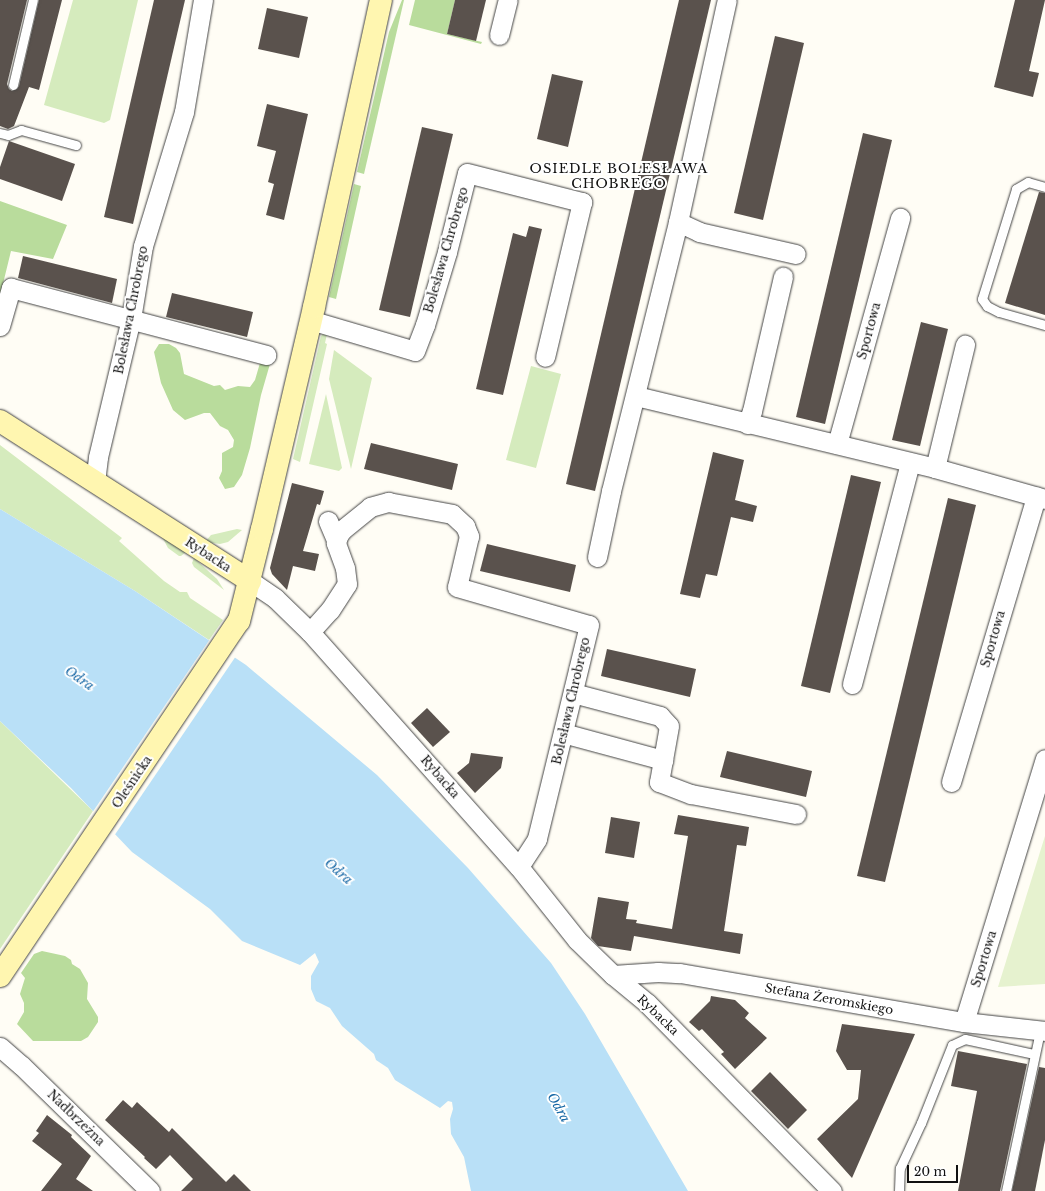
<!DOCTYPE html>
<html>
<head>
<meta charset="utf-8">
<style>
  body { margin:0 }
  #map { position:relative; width:1045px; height:1191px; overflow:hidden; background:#fffdf5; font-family:"Libre Baskerville",serif }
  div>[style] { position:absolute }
  .green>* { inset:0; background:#d5ebbd }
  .forest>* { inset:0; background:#b9dc9c }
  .pitch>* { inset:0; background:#e6f2cf }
  .water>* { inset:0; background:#b9e0f7 }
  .pier>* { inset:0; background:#fffdf5 }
  .building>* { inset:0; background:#5a524d }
  .roads { filter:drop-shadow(0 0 1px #444) drop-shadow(0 0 1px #444) }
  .lane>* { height:9px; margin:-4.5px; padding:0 4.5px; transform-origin:4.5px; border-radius:4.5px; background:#fff }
  .street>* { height:19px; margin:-9.5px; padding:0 9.5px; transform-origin:9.5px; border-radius:9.5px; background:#fff }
  .secondary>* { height:22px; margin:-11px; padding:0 11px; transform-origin:11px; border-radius:11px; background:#fff6b0 }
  span { translate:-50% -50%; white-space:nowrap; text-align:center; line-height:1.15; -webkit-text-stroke:4px #fff; paint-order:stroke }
  .street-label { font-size:12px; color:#111 }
  .neighbourhood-label { font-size:13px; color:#111; letter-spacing:1px }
  .water-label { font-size:13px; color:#1768a6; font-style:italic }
  .scale { position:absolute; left:907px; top:1165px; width:51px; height:18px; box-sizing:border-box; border:2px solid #111; border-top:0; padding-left:5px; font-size:12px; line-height:14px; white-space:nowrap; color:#111; -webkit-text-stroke:3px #fff; paint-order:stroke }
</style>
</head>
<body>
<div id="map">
  <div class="green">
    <i style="clip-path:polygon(73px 0,138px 0,110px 120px,104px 123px,44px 105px)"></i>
    <i style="clip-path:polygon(323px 334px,327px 334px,325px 343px,327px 344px,300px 462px,293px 459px,321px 336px)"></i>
    <i style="clip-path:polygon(334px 350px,372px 378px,351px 469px,329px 379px)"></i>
    <i style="clip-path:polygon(531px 366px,561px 374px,536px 468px,506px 460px)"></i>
    <i style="clip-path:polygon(326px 394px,342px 468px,339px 471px,309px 464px)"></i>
    <i style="clip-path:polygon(0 445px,122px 538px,119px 541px,164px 581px,180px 592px,187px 592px,190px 598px,223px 620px,209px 640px,135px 591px,0 509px)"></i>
    <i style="clip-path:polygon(237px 529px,242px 530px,228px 542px,220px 544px,205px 542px,211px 535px)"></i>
    <i style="clip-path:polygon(161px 535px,186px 552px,181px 556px,179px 556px,168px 548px)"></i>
    <i style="clip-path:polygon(194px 558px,217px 579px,224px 590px,194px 567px,192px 563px)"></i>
    <i style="clip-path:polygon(0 721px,93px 811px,0 949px)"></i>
  </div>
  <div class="forest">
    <i style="clip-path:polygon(402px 0,404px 0,364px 174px,357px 172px,389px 32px)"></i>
    <i style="clip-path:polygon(415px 0,455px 0,447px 34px,482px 42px,481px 44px,409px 25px)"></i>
    <i style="clip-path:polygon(354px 184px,361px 186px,336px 299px,329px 297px)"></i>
    <i style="clip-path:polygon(0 201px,67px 225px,53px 259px,11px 251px,0 296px)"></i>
    <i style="clip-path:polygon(159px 344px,169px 344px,176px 348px,180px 353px,184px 374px,214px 386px,220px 385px,225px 390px,238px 386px,250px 387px,255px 380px,262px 356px,272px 357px,261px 395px,250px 448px,242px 475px,234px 487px,225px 489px,219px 478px,222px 471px,222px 453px,233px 447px,234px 440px,228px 430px,220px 426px,210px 413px,204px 413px,185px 420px,173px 410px,161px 383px,154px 352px)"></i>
    <i style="clip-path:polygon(42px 951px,65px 956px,71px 960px,72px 964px,80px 969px,88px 983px,87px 999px,98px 1017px,98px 1022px,88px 1037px,81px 1041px,33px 1041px,17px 1024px,24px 1012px,24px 1003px,20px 994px,25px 978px,21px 973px,34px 954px)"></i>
  </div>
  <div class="pitch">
    <i style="clip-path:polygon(1045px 836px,1045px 984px,998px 987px)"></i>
  </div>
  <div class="water">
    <i style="clip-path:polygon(0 509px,135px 591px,246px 665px,377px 775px,468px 868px,551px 963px,585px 1014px,688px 1191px,471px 1191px,464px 1157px,451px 1134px,450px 1119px,453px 1109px,452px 1102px,448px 1101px,440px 1108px,395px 1080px,388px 1068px,376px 1060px,374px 1054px,342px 1026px,330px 1008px,316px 1001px,311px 989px,311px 976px,319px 962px,315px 953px,300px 965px,242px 941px,210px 909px,132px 852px,71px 788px,0 721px)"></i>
  </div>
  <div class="pier">
    <i style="clip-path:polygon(210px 639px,236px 656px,114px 836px,92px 813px)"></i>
  </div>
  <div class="building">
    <i style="clip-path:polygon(0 0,27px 0,7px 84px,9px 89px,12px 91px,17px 89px,19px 86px,39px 0,62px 0,39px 90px,29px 87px,14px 126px,8px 129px,0 126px)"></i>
    <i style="clip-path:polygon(154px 0,185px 0,133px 224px,104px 217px)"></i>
    <i style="clip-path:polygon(455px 0,486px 0,476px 41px,447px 34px)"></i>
    <i style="clip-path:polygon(679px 0,711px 0,595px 491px,566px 484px)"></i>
    <i style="clip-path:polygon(1015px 0,1045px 0,1029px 71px,1039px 73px,1033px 97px,994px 87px)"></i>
    <i style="clip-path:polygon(267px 8px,308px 17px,299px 58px,258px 49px)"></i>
    <i style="clip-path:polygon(775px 36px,804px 43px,763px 220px,734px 213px)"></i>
    <i style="clip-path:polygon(552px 74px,583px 81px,568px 147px,537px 139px)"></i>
    <i style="clip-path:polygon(267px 104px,308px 114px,284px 220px,266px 215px,274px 184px,268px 182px,276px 151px,257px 146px)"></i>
    <i style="clip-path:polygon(422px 127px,453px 134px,410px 317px,379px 310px)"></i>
    <i style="clip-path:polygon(863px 133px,892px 140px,825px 424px,796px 417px)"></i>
    <i style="clip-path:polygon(9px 141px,75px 164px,62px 201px,0 179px,0 167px)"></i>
    <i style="clip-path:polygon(1039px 192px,1045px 193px,1045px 315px,1005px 303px)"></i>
    <i style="clip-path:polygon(529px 226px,542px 229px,503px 395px,476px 389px,513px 233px,526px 237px)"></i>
    <i style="clip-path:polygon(23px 256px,117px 279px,112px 303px,18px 278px)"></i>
    <i style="clip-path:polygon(172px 293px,253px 312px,247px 337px,166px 317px)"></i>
    <i style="clip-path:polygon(921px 322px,948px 329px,920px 446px,892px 440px)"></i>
    <i style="clip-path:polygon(371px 443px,458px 464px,452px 490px,364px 469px)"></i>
    <i style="clip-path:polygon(713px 452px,744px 460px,735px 500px,757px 506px,753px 522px,731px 517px,717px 576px,706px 574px,700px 598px,680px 594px)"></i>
    <i style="clip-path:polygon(851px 475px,881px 482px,830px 693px,801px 686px)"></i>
    <i style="clip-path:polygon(292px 483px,324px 491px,320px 505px,317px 504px,303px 551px,319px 554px,315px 571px,293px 566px,287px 590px,272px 574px,270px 568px)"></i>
    <i style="clip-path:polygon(948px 498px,976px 505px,885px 882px,857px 876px)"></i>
    <i style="clip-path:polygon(487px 544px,576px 565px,570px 592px,480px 571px)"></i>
    <i style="clip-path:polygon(607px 649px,696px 669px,690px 697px,601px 676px)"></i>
    <i style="clip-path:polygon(427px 708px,450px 732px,433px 747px,411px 723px)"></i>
    <i style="clip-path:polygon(727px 751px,812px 771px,806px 797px,720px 777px)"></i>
    <i style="clip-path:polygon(471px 753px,503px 757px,501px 768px,475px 793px,457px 773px,469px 763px)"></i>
    <i style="clip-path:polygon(678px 815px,749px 827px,746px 846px,737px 845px,724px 931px,743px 934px,740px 954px,634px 936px,631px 951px,598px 946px,591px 938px,598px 897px,629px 902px,626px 919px,637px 920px,636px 923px,672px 929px,688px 836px,674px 834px)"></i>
    <i style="clip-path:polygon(611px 817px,640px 822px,634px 858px,605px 853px)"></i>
    <i style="clip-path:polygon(711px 996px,735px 1000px,749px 1013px,745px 1018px,767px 1038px,735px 1069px,721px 1054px,724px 1052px,702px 1029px,699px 1031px,689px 1022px,710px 1001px)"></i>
    <i style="clip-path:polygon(842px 1024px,915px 1034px,852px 1178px,817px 1139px,858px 1099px,861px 1070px,847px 1070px,836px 1051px)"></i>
    <i style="clip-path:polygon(958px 1051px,1027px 1064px,1000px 1191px,958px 1191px,977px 1091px,951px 1086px)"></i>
    <i style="clip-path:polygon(1039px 1067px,1045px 1068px,1045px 1140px,1035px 1191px,1012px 1191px)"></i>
    <i style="clip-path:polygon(770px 1072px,807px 1110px,788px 1129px,751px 1091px)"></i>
    <i style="clip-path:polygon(123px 1100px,132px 1108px,137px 1102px,169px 1132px,172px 1128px,226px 1182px,234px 1174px,251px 1191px,181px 1191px,193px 1179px,170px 1155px,156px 1169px,144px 1158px,145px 1157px,105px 1120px)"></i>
    <i style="clip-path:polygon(47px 1115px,72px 1135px,71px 1137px,91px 1156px,76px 1179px,93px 1191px,41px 1191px,62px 1164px,32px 1141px,39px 1133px,36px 1131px)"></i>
  </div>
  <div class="roads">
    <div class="lane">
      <i style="left:13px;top:85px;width:87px;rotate:-76.8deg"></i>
      <i style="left:0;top:133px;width:8px;rotate:14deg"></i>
      <i style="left:8px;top:135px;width:14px;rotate:-21deg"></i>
      <i style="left:21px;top:130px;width:57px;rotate:15.3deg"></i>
      <i style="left:1045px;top:187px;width:18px;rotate:-164deg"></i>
      <i style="left:1028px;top:182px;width:14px;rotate:150deg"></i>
      <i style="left:1016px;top:189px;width:115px;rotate:107.2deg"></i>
      <i style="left:982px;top:299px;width:9px;rotate:54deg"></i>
      <i style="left:987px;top:306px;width:13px;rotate:27deg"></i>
      <i style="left:999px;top:312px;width:48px;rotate:15.8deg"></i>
      <i style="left:899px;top:1191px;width:23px;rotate:-88deg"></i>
      <i style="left:900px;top:1168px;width:50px;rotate:-65deg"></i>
      <i style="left:921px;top:1123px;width:84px;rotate:-68.3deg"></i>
      <i style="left:952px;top:1045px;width:14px;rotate:-25deg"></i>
      <i style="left:965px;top:1039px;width:71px;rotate:12.3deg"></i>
      <i style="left:1006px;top:1191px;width:164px;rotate:-78deg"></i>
    </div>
    <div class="street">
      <i style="left:499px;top:35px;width:36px;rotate:-76deg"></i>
      <i style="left:678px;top:222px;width:23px;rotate:25deg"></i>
      <i style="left:699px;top:232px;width:99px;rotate:12.8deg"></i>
      <i style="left:310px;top:320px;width:109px;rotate:16.4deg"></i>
      <i style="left:415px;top:351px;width:28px;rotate:-69deg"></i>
      <i style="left:425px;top:325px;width:76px;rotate:-73.2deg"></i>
      <i style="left:447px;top:252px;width:81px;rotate:-75.8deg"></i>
      <i style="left:467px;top:173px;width:119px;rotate:14.2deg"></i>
      <i style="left:582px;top:202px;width:159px;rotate:103.4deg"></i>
      <i style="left:0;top:326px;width:40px;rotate:-74deg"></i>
      <i style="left:11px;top:288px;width:264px;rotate:14.7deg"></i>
      <i style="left:636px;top:396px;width:308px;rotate:13.5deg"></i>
      <i style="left:935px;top:468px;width:114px;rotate:15.7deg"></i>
      <i style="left:747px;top:424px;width:14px;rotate:-69deg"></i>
      <i style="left:752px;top:411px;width:138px;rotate:-77deg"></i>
      <i style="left:837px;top:444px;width:235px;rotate:-74.4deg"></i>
      <i style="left:935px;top:468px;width:127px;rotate:-76.3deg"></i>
      <i style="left:95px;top:482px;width:25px;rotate:-83deg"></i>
      <i style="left:98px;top:457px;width:142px;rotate:-76.6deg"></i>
      <i style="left:131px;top:319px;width:74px;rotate:-80.7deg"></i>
      <i style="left:143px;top:246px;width:140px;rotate:-73deg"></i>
      <i style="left:184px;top:112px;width:114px;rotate:-80.4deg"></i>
      <i style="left:328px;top:521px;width:21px;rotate:67deg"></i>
      <i style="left:597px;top:557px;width:67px;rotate:-78deg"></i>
      <i style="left:611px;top:491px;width:277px;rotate:-76deg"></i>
      <i style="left:678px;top:222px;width:227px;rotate:-77.6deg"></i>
      <i style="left:250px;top:581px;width:30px;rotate:34deg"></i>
      <i style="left:275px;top:598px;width:49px;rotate:44.2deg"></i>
      <i style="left:310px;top:632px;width:314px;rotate:48.4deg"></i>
      <i style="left:519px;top:867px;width:93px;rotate:51.5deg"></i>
      <i style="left:577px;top:940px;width:50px;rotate:44.2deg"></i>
      <i style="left:613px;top:975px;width:44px;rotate:39.5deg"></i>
      <i style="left:647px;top:1003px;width:264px;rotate:45.5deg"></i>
      <i style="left:310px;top:632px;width:30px;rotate:-48deg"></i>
      <i style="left:330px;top:610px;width:31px;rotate:-57deg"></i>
      <i style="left:347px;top:584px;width:16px;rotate:-97deg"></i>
      <i style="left:345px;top:568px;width:27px;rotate:-110deg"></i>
      <i style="left:336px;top:543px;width:7px;rotate:-74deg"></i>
      <i style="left:338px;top:536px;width:7px;rotate:-56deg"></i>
      <i style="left:342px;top:530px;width:36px;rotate:-39deg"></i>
      <i style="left:370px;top:507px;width:19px;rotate:-16deg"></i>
      <i style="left:388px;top:502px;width:65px;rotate:10.6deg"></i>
      <i style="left:452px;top:514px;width:18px;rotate:43deg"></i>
      <i style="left:465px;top:526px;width:11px;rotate:68deg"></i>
      <i style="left:469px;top:536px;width:52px;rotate:103.2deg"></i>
      <i style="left:457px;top:587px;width:137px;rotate:16.1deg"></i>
      <i style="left:589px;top:625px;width:220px;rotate:103.7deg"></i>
      <i style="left:537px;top:839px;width:33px;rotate:123deg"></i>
      <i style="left:852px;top:684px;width:228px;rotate:-75.3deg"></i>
      <i style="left:573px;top:693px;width:90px;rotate:14.8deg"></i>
      <i style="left:660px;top:716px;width:13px;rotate:48deg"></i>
      <i style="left:669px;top:726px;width:57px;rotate:100.1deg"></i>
      <i style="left:659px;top:782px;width:34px;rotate:21deg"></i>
      <i style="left:691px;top:794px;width:107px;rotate:10.8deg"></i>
      <i style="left:563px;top:733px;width:104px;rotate:15.1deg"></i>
      <i style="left:951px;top:782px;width:298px;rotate:-73.4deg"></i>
      <i style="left:613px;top:975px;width:45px;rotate:-3.8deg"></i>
      <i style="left:658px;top:972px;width:22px;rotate:3deg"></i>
      <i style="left:680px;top:973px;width:288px;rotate:9.8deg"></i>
      <i style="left:964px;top:1022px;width:81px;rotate:6.3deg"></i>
      <i style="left:964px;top:1022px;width:275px;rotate:-72.9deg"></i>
      <i style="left:0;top:1047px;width:28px;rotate:41deg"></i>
      <i style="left:21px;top:1065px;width:180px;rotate:44.3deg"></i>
    </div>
    <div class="secondary">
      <i style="left:0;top:421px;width:297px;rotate:32.6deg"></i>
      <i style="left:0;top:976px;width:428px;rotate:-56.1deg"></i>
      <i style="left:239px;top:621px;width:95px;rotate:-76deg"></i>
      <i style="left:262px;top:529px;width:228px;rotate:-76.8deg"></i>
      <i style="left:314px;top:307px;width:314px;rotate:-77.7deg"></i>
    </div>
  </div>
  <div class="street-label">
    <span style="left:446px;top:250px;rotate:-74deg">Bolesława Chrobrego</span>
    <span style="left:131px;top:310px;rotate:-79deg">Bolesława Chrobrego</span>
    <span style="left:869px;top:331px;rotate:-75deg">Sportowa</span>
    <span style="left:208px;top:555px;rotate:33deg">Rybacka</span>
    <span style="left:993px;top:639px;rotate:-74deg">Sportowa</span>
    <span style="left:571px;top:701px;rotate:-77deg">Bolesława Chrobrego</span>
    <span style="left:440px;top:777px;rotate:49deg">Rybacka</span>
    <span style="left:132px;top:782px;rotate:-56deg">Oleśnicka</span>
    <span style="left:984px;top:959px;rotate:-73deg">Sportowa</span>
    <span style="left:829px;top:999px;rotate:10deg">Stefana Żeromskiego</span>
    <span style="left:658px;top:1015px;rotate:44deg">Rybacka</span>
    <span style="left:76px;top:1118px;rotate:44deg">Nadbrzeżna</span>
  </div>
  <div class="neighbourhood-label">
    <span style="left:619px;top:177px">OSIEDLE BOLESŁAWA<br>CHOBREGO</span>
  </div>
  <div class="water-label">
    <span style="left:79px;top:679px;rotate:35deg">Odra</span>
    <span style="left:338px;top:872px;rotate:41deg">Odra</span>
    <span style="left:558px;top:1108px;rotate:60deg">Odra</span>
  </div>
  <div class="scale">20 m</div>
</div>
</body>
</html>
